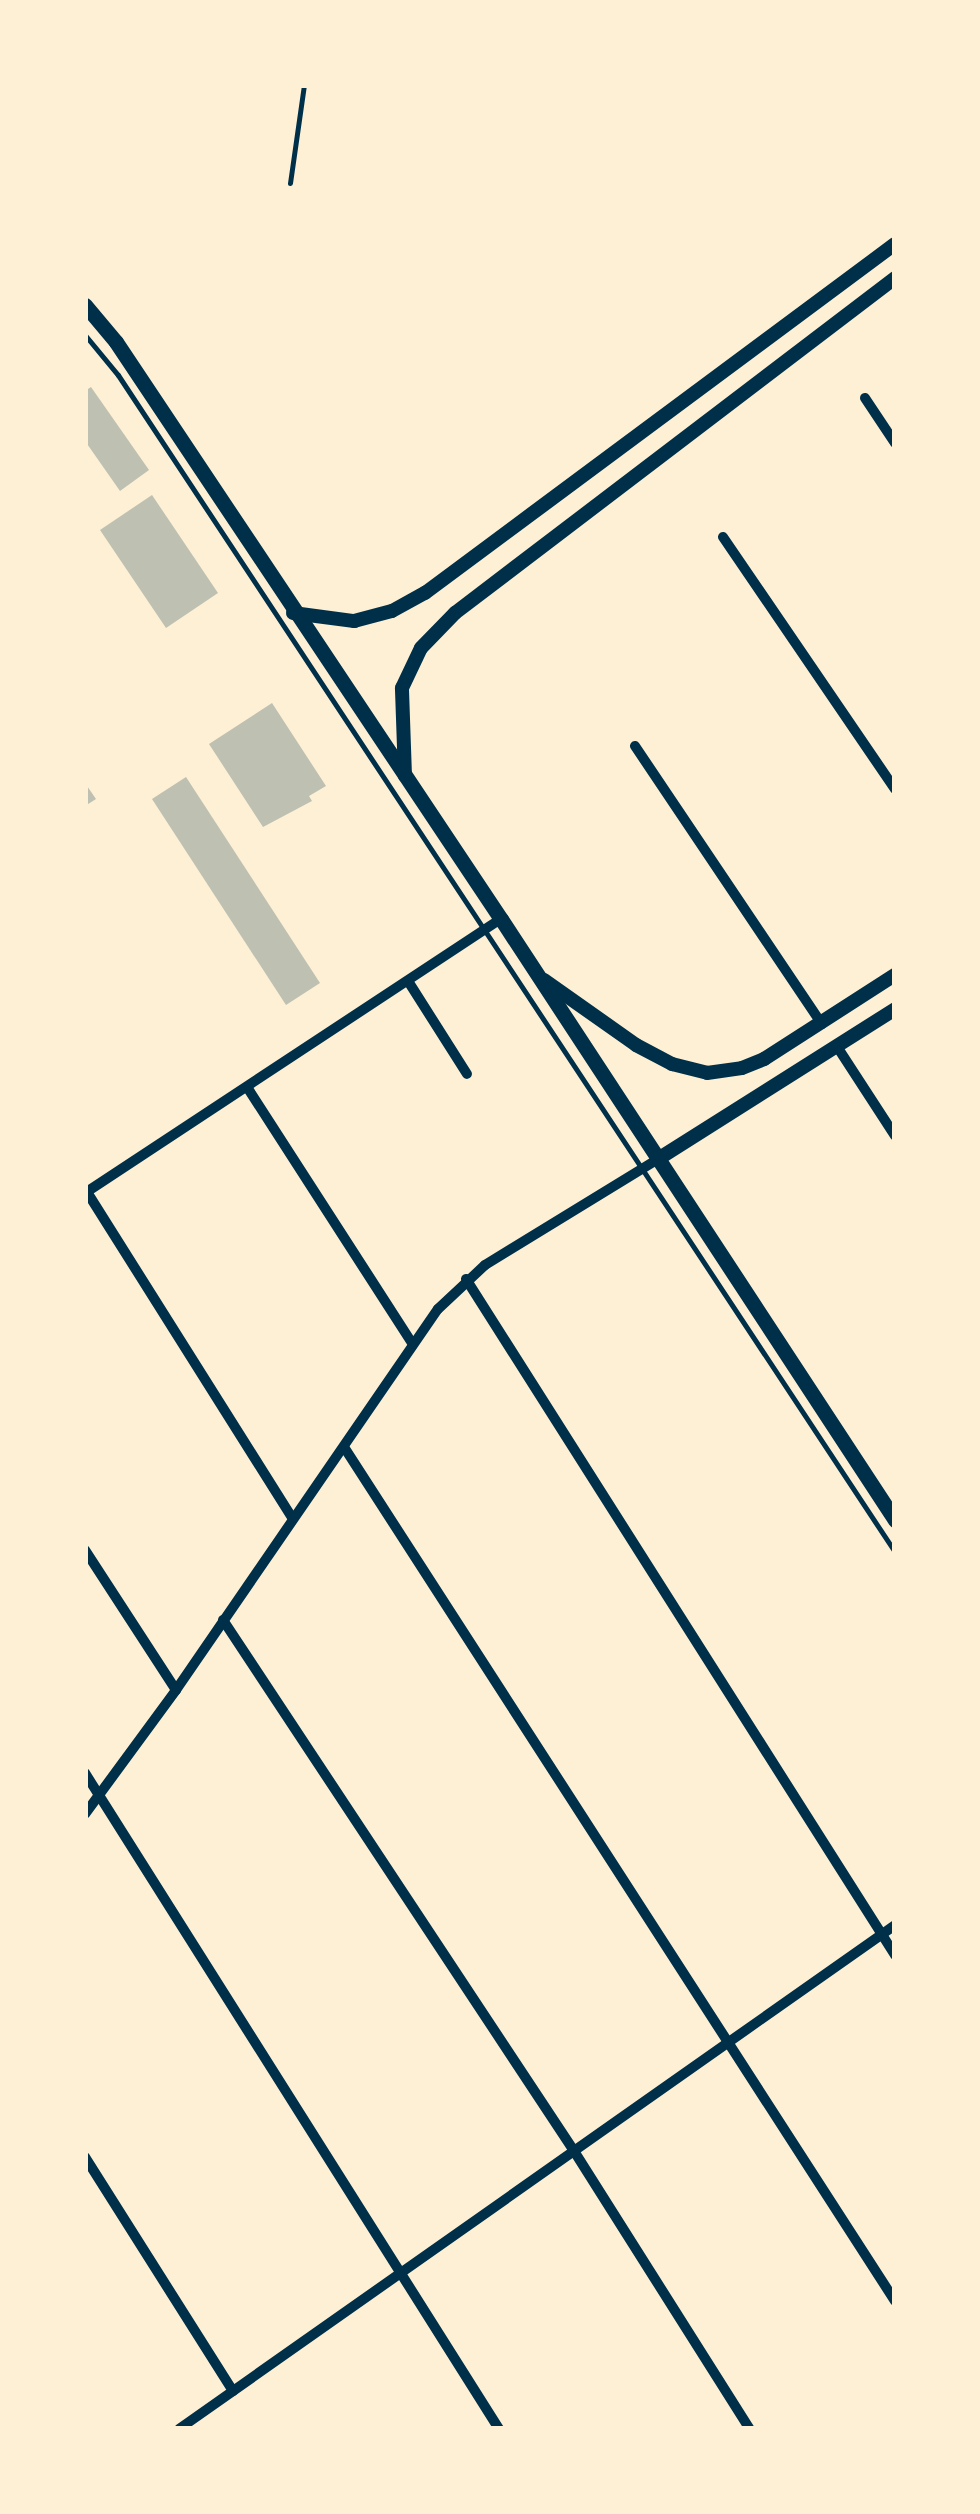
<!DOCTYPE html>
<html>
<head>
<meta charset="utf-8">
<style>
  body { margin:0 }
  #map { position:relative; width:980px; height:2514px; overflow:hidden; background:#fdf0d5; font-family:"Titillium Web",sans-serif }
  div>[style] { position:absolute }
  .building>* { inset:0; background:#bec0b2 }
  .service>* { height:5px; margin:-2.5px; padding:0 2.5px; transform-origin:2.5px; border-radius:2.5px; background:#003049 }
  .minor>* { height:10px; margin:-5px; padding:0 5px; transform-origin:5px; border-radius:5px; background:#003049 }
  .secondary>* { height:14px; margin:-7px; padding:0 7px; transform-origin:7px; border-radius:7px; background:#003049 }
  .primary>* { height:15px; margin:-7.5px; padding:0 7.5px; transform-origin:7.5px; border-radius:7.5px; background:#003049 }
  span { translate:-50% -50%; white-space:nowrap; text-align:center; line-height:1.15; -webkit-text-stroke:10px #fdf0d5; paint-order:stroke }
  .frame { position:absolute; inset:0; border:88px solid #fdf0d5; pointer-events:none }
</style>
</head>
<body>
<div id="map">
  <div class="building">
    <i style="clip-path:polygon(91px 387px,149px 470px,120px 491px,85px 441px,85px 391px)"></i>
    <i style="clip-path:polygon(152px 495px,218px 593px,166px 628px,100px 530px)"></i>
    <i style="clip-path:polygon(272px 703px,326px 786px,309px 796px,312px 801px,263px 827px,209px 744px)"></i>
    <i style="clip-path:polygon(186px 777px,320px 983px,286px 1005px,152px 799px)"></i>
    <i style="clip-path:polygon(85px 783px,96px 799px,85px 806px)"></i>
  </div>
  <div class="service">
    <i style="left:290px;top:183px;width:99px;rotate:-81.9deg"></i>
    <i style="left:85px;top:335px;width:52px;rotate:50.5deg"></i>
    <i style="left:118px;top:375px;width:1410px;rotate:56.57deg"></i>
  </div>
  <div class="minor">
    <i style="left:865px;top:398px;width:54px;rotate:56.3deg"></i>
    <i style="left:723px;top:537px;width:305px;rotate:55.7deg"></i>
    <i style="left:635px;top:746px;width:335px;rotate:56.1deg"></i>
    <i style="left:408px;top:981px;width:110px;rotate:57.6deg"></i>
    <i style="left:836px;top:1045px;width:108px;rotate:57deg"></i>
    <i style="left:247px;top:1087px;width:305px;rotate:57.2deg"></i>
    <i style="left:87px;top:1192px;width:386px;rotate:57.8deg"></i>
    <i style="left:85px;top:1193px;width:498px;rotate:-33.4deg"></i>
    <i style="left:466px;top:1279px;width:801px;rotate:57.6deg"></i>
    <i style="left:344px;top:1447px;width:1016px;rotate:57.17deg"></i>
    <i style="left:85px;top:1550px;width:167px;rotate:57deg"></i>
    <i style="left:223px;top:1620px;width:637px;rotate:56.53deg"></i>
    <i style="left:574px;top:2151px;width:329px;rotate:57.7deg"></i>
    <i style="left:85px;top:1773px;width:776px;rotate:57.74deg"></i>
    <i style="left:85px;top:1814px;width:154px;rotate:-53.7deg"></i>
    <i style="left:176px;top:1690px;width:462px;rotate:-55.5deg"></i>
    <i style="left:438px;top:1309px;width:64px;rotate:-43.1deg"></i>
    <i style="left:485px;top:1265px;width:203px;rotate:-31.5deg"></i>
    <i style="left:85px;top:2157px;width:277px;rotate:57.7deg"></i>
    <i style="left:179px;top:2429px;width:876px;rotate:-35.14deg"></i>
  </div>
  <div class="secondary">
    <i style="left:293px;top:613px;width:62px;rotate:7.5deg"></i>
    <i style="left:354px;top:621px;width:39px;rotate:-15deg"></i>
    <i style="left:392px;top:611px;width:38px;rotate:-29deg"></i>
    <i style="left:425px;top:593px;width:585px;rotate:-36.6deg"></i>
    <i style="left:405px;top:776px;width:88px;rotate:-92deg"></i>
    <i style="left:402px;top:688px;width:44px;rotate:-64.6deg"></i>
    <i style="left:421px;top:648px;width:49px;rotate:-45.8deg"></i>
    <i style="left:455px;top:613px;width:553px;rotate:-37.28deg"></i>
    <i style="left:544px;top:980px;width:113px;rotate:35.2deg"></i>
    <i style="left:636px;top:1045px;width:41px;rotate:27.8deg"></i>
    <i style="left:672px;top:1064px;width:36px;rotate:14deg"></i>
    <i style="left:707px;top:1073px;width:35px;rotate:-8deg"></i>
    <i style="left:742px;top:1068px;width:24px;rotate:-22deg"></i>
    <i style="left:764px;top:1059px;width:156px;rotate:-32.7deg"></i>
    <i style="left:658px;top:1159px;width:280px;rotate:-32.3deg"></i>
  </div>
  <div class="primary">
    <i style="left:85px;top:305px;width:48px;rotate:50deg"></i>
    <i style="left:116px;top:342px;width:694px;rotate:56.29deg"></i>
    <i style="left:501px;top:919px;width:719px;rotate:56.75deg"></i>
  </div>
  <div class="frame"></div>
</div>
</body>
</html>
